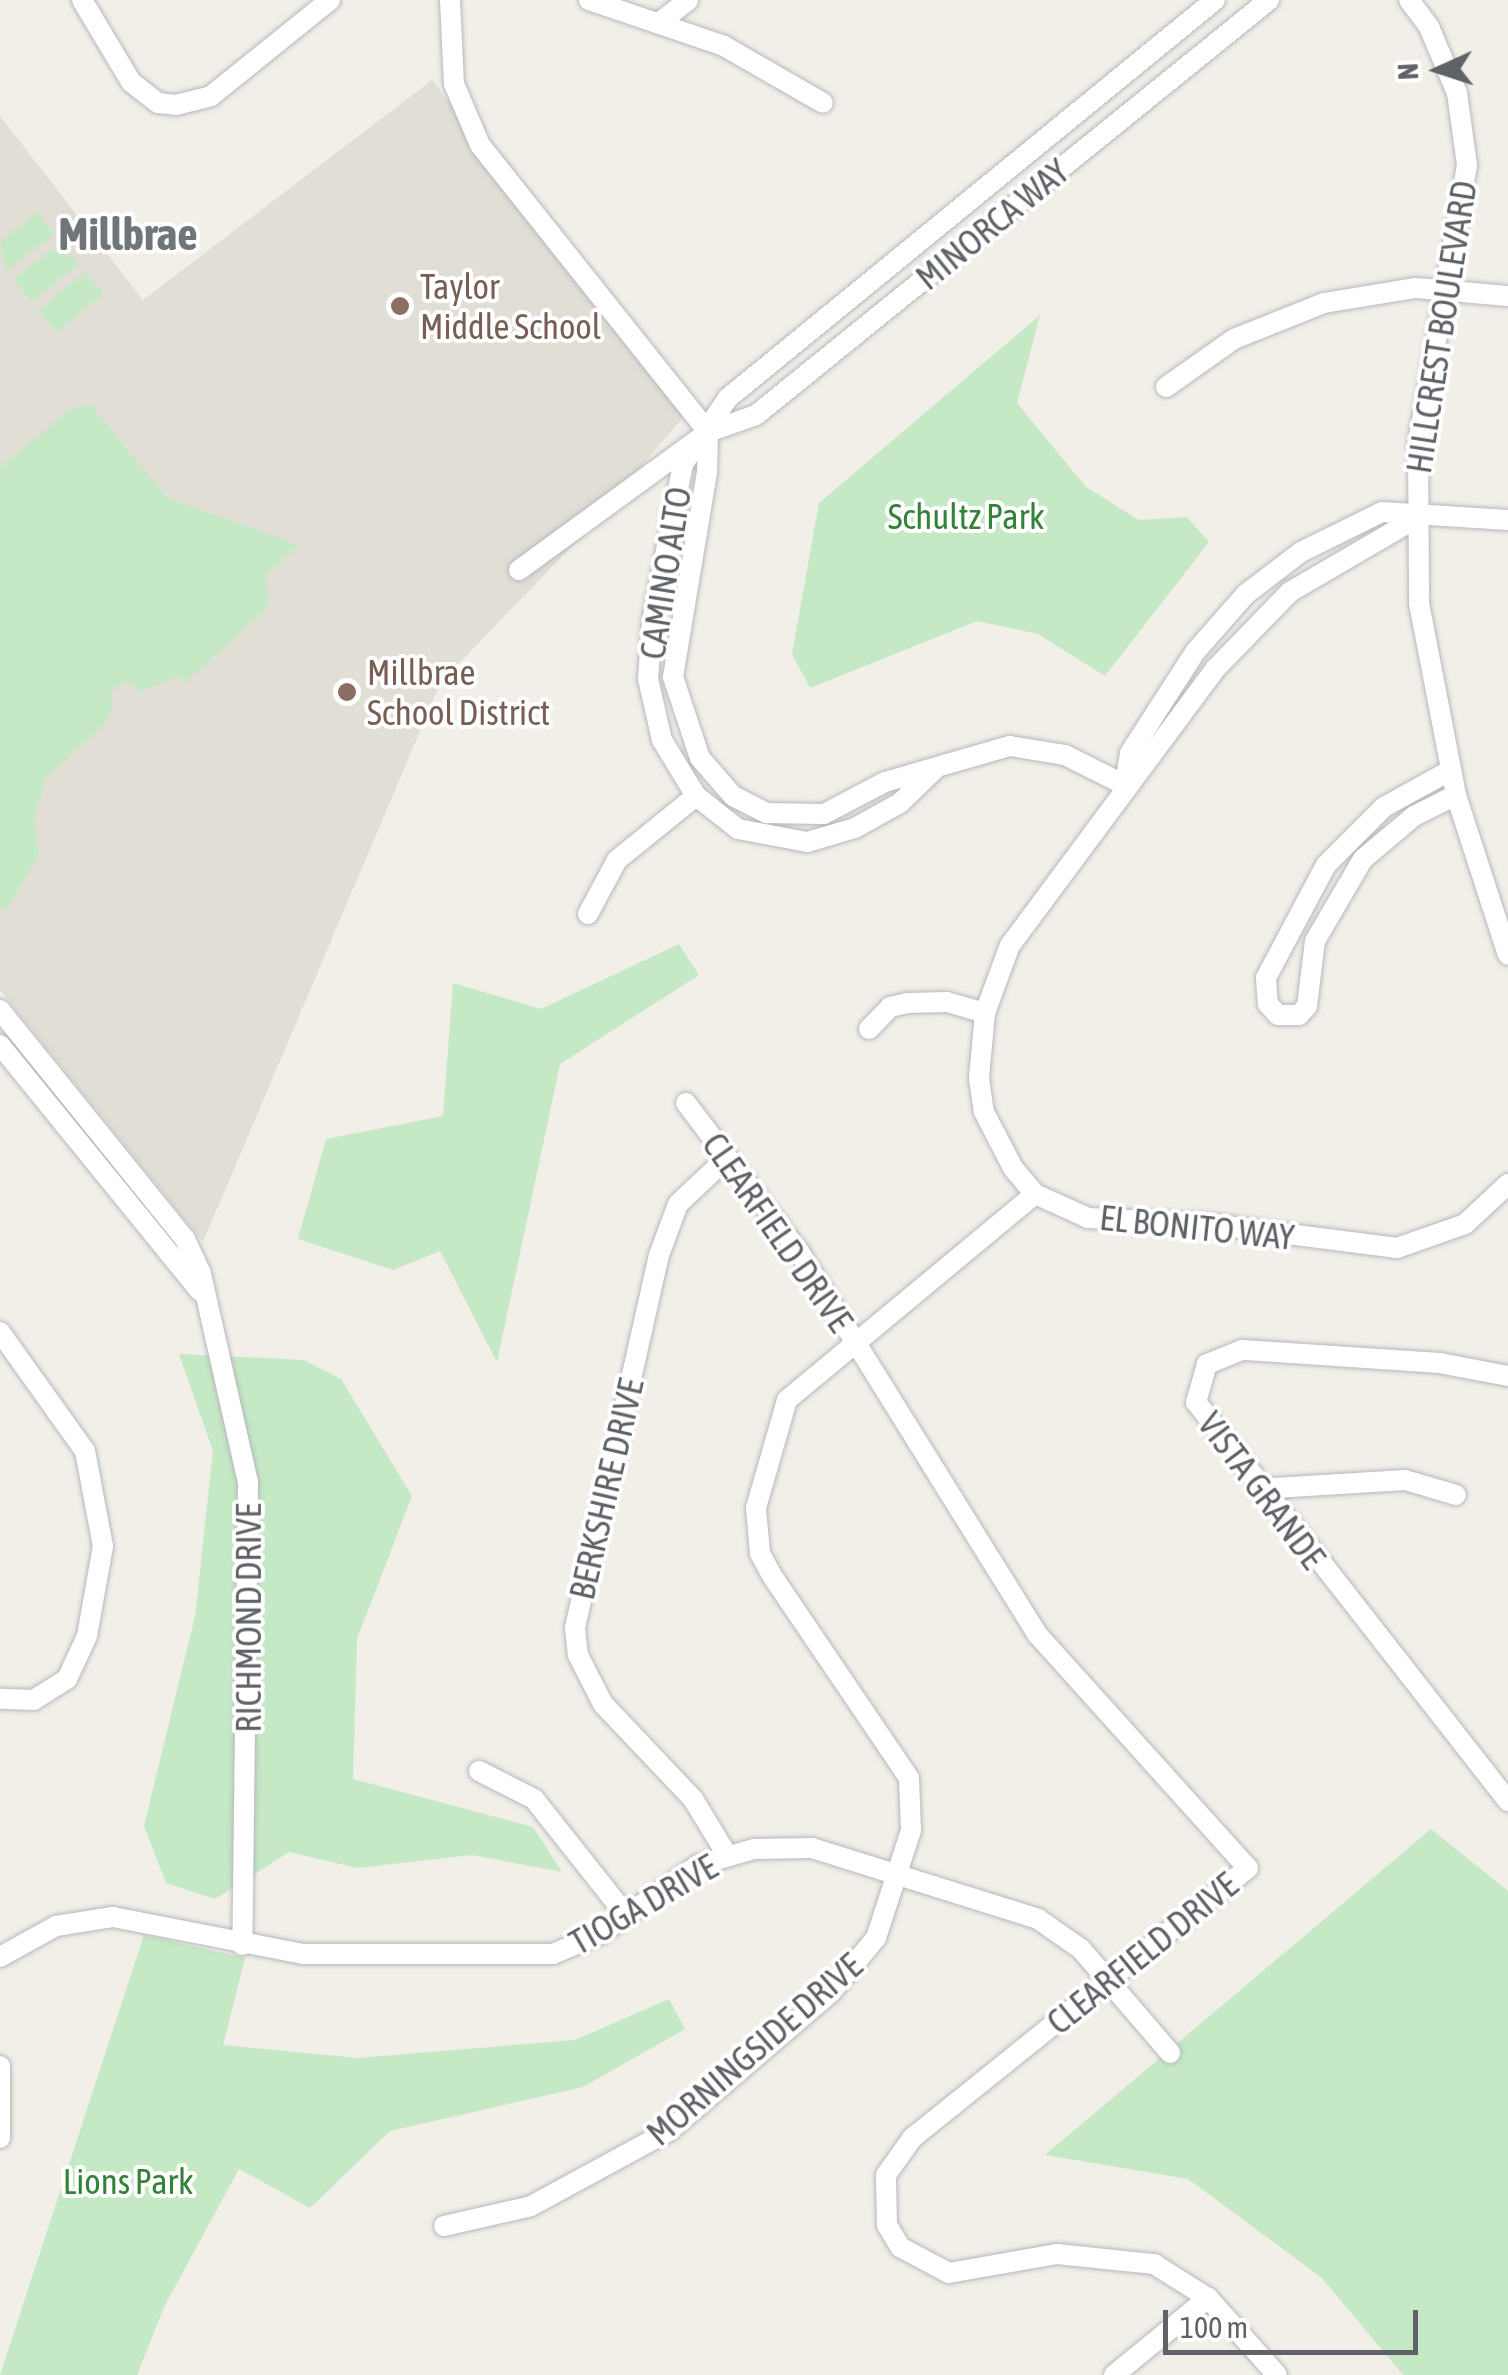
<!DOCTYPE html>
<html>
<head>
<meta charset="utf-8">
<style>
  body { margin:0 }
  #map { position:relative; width:1508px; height:2375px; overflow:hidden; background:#f1efe8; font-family:"Asap Condensed",sans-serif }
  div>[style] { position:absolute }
  .education>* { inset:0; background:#e1ded6 }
  .green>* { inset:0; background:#c5e8c5 }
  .roads { filter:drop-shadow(0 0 2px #b5b8bc) drop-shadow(0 0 2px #b5b8bc) }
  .minor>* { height:20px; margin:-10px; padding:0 10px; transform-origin:10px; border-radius:10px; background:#fff }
  .dots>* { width:28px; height:28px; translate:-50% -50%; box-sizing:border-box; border:5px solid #fff; border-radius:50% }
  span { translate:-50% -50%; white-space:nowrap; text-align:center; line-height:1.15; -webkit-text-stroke:8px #fff; paint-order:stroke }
  .street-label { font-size:35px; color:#5f6368 }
  .education-label { font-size:35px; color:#785e54 }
  .left { translate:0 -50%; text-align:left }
  .park-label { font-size:35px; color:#348238 }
  .district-label { font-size:45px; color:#70757a; font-weight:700 }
  .north { position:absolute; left:1388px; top:20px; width:100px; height:100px; -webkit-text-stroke:8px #fff; paint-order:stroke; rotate:267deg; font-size:28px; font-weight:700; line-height:40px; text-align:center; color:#5f6368 }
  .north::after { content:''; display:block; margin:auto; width:35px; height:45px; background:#5f6368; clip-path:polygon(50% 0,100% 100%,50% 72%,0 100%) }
  .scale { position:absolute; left:1163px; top:2310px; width:255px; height:45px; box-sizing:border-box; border:5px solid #5f6368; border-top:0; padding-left:12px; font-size:30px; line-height:35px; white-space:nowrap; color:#5f6368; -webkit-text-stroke:8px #fff; paint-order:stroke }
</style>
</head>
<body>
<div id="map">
  <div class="education">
    <i style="clip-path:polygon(432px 80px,686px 414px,581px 537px,441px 682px,203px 1242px,0 990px,0 116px,143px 300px)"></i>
  </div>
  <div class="green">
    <i style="clip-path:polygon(37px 212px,54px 234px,6px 272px,0 242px)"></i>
    <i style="clip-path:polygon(61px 242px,79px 264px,31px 302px,14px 280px)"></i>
    <i style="clip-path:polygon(86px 272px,103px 294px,56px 332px,39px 310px)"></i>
    <i style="clip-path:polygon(1040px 315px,1017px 403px,1086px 487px,1139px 520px,1187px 517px,1209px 542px,1105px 676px,1038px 634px,977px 621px,810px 688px,792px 654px,819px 503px)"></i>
    <i style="clip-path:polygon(90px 404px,167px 498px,299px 545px,265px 576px,269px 599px,263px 612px,186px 682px,177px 676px,141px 692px,125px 681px,110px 693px,113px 705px,104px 725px,46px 777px,34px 819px,39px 854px,8px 908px,0 909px,0 468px,69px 410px)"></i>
    <i style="clip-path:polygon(679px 944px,699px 975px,560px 1064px,497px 1362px,440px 1251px,393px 1270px,298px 1239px,326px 1139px,443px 1116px,453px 983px,541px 1009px)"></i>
    <i style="clip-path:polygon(179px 1354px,304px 1360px,341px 1379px,412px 1496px,357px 1639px,353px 1779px,533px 1827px,562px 1872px,472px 1855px,357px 1868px,289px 1852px,215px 1899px,166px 1883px,144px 1826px,195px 1616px,213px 1451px)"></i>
    <i style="clip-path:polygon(1431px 1829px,1508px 1891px,1508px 2375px,1403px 2375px,1322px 2278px,1188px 2179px,1045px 2155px)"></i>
    <i style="clip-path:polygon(144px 1935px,245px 1958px,223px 2045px,358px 2058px,575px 2040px,669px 1999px,685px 2029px,583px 2087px,390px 2131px,310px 2208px,239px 2169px,164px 2307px,137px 2375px,0 2375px)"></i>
  </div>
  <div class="roads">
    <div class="minor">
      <i style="left:82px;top:0;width:96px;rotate:59.1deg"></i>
      <i style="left:131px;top:82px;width:34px;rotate:38deg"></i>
      <i style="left:158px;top:103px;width:18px;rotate:6deg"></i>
      <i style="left:176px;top:105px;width:36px;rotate:-14deg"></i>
      <i style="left:211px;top:96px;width:153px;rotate:-38.9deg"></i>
      <i style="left:450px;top:0;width:84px;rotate:87.3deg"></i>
      <i style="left:454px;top:84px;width:66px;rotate:66.9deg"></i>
      <i style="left:480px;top:145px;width:367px;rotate:51.5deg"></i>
      <i style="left:589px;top:0;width:143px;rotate:18.8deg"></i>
      <i style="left:724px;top:46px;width:114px;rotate:29.9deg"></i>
      <i style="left:1409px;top:0;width:34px;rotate:53deg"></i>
      <i style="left:1429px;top:27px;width:72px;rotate:67deg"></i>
      <i style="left:1457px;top:93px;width:73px;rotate:82.1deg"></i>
      <i style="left:1467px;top:165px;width:283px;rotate:100deg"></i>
      <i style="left:1418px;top:444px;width:159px;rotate:89.6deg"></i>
      <i style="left:1419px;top:603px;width:196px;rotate:79.1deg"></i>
      <i style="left:1456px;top:795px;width:168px;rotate:72deg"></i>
      <i style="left:659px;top:23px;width:37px;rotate:-38deg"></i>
      <i style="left:1166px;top:387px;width:83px;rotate:-35.2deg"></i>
      <i style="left:1234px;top:339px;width:97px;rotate:-21.8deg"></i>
      <i style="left:1324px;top:303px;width:93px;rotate:-9.3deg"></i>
      <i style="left:1416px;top:288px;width:92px;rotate:5deg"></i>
      <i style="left:708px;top:432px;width:40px;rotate:91.4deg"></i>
      <i style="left:707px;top:472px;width:208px;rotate:99.4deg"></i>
      <i style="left:673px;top:677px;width:85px;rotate:71.6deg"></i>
      <i style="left:700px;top:758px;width:50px;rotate:49deg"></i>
      <i style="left:733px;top:796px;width:38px;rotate:27deg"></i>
      <i style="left:767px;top:813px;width:57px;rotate:1deg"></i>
      <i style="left:824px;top:814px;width:69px;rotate:-27.7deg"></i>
      <i style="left:885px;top:782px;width:130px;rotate:-16.1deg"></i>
      <i style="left:1010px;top:746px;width:56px;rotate:9.3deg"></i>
      <i style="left:1065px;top:755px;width:67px;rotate:26.6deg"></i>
      <i style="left:1415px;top:519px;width:145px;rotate:149.7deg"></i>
      <i style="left:1290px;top:592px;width:106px;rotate:134.2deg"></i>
      <i style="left:1216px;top:668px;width:345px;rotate:126.6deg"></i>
      <i style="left:1010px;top:945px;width:72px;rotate:110.2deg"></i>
      <i style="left:985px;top:1013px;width:65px;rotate:95.3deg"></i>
      <i style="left:979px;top:1078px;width:34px;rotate:82deg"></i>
      <i style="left:984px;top:1112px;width:63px;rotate:62.6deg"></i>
      <i style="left:1013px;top:1168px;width:34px;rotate:50deg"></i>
      <i style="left:1035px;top:1194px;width:58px;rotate:24.4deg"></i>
      <i style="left:1088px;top:1218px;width:122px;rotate:2.8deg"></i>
      <i style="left:1210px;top:1224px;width:189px;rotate:7.3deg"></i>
      <i style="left:1397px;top:1248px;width:72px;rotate:-19.4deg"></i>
      <i style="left:1465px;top:1224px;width:59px;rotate:-42.9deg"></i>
      <i style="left:519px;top:570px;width:234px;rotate:-36.1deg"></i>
      <i style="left:708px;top:432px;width:51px;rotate:-19.5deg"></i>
      <i style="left:756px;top:415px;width:660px;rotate:-38.97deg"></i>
      <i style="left:935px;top:769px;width:49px;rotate:135.8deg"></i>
      <i style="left:900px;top:803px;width:51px;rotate:150.9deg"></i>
      <i style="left:855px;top:828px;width:50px;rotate:163.7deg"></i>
      <i style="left:807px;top:842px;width:70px;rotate:-169.3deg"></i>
      <i style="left:738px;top:829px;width:53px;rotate:-141.8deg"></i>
      <i style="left:696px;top:796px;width:66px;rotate:-121.3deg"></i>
      <i style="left:662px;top:740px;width:63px;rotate:-102.9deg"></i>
      <i style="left:648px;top:679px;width:57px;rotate:-86deg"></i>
      <i style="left:652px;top:622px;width:161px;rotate:-78.9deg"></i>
      <i style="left:683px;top:464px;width:80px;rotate:-55.7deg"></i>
      <i style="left:728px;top:398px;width:629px;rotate:-39.26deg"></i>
      <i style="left:1451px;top:770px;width:77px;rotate:151.1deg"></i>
      <i style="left:1384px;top:807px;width:82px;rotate:135deg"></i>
      <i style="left:1326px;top:865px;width:128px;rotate:118deg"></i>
      <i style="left:1266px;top:978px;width:26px;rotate:86deg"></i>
      <i style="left:1268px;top:1004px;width:15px;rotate:48deg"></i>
      <i style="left:1278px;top:1015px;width:21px"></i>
      <i style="left:1299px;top:1015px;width:12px;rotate:-48deg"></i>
      <i style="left:1307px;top:1006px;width:65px;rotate:-83deg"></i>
      <i style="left:1315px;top:941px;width:95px;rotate:-59.7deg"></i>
      <i style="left:1363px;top:859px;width:67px;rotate:-40.1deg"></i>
      <i style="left:1414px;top:816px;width:47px;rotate:-26.6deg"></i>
      <i style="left:1125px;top:785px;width:32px;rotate:-81deg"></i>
      <i style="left:1130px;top:753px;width:120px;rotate:-57.2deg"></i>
      <i style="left:1195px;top:652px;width:77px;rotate:-48.7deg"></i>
      <i style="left:1246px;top:594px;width:69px;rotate:-37.4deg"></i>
      <i style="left:1301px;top:552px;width:90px;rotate:-26.3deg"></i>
      <i style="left:1382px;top:512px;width:126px;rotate:3.6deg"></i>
      <i style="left:588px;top:914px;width:61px;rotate:-61.8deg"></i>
      <i style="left:617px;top:860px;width:102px;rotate:-39deg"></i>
      <i style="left:0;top:1010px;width:294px;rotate:51.1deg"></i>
      <i style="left:185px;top:1239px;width:38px;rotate:65deg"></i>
      <i style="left:201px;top:1274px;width:213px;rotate:77.3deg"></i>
      <i style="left:248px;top:1482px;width:463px;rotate:90.7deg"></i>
      <i style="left:869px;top:1029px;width:30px;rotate:-46deg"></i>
      <i style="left:890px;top:1007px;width:17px;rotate:-13deg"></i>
      <i style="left:907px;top:1003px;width:40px;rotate:-1.4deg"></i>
      <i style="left:947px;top:1002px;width:40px;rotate:16deg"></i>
      <i style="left:0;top:1045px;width:317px;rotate:50.9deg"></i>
      <i style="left:686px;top:1103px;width:188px;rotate:52.8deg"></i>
      <i style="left:800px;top:1253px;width:449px;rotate:58.1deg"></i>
      <i style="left:1037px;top:1634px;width:315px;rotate:48deg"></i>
      <i style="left:1248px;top:1868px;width:430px;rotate:141.2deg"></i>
      <i style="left:913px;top:2137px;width:47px;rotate:125.4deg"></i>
      <i style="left:886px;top:2175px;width:50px;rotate:88.9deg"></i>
      <i style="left:887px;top:2225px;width:26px;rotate:59deg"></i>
      <i style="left:900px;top:2247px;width:55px;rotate:28deg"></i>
      <i style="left:949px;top:2273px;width:110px;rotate:-10deg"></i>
      <i style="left:1057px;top:2254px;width:98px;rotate:5.9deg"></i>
      <i style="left:1154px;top:2264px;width:64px;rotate:32.2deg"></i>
      <i style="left:1208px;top:2298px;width:103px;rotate:48.1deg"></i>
      <i style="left:727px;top:1158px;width:67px;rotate:136.8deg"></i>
      <i style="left:678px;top:1204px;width:54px;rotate:110.4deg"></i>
      <i style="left:659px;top:1255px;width:382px;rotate:102.7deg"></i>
      <i style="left:575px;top:1628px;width:27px;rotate:84deg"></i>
      <i style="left:578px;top:1655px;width:55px;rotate:63deg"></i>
      <i style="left:603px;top:1704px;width:131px;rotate:46.5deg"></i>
      <i style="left:693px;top:1799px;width:66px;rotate:58.7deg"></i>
      <i style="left:0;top:1332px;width:146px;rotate:54.5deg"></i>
      <i style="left:85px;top:1451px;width:97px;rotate:79.3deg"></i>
      <i style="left:103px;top:1546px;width:91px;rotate:100.1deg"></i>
      <i style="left:87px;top:1636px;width:47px;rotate:114.9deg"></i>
      <i style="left:67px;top:1679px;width:39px;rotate:148deg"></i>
      <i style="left:34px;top:1700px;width:34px;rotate:-178deg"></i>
      <i style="left:1508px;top:1376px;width:69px;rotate:-169.2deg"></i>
      <i style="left:1440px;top:1363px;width:198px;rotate:-176.2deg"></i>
      <i style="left:1242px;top:1350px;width:38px;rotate:158deg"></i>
      <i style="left:1207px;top:1364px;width:40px;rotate:106deg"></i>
      <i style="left:1196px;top:1402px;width:507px;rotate:51.98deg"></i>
      <i style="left:1258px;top:1489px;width:147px;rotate:-3.5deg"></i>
      <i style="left:1405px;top:1480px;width:53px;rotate:16.4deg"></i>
      <i style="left:479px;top:1771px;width:62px;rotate:27deg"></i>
      <i style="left:534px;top:1799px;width:147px;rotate:51.6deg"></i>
      <i style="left:0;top:1957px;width:64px;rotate:-29deg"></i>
      <i style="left:56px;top:1926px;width:58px;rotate:-9deg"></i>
      <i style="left:113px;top:1917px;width:195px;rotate:11deg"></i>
      <i style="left:304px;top:1954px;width:249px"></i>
      <i style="left:553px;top:1954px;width:51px;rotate:-23.1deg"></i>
      <i style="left:600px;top:1934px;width:120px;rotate:-35.1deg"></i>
      <i style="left:698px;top:1865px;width:58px;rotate:-15.9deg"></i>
      <i style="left:754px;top:1849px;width:58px;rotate:-1deg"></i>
      <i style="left:812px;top:1848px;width:237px;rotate:17.4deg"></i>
      <i style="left:1038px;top:1919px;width:52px;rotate:34.9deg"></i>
      <i style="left:1081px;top:1949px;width:137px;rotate:49.4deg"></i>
      <i style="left:0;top:2066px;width:72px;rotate:90deg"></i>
      <i style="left:444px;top:2226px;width:89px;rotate:-12.9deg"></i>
      <i style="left:531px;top:2206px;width:157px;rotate:-28.5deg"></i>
      <i style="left:669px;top:2131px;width:213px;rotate:-40.6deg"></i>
      <i style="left:831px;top:1992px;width:70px;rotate:-50.2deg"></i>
      <i style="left:876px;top:1938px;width:114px;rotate:-72deg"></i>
      <i style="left:911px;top:1830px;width:52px;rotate:-92.2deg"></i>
      <i style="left:909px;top:1778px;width:246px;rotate:-124.1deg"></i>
      <i style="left:771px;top:1574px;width:24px;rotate:-118deg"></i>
      <i style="left:760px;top:1553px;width:45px;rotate:-95.1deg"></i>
      <i style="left:756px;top:1508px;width:112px;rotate:-74deg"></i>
      <i style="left:787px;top:1400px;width:322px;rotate:-39.7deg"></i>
      <i style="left:1114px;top:2375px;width:122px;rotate:-39.3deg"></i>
    </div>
  </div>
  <div class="dots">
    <i style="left:400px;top:306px;background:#8d6e63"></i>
    <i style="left:347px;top:692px;background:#8d6e63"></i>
  </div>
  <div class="street-label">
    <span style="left:992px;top:224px;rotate:-39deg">MINORCA WAY</span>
    <span style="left:1441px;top:327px;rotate:-81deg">HILLCREST BOULEVARD</span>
    <span style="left:665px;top:573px;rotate:-81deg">CAMINO ALTO</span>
    <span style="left:1197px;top:1227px;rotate:6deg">EL BONITO WAY</span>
    <span style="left:778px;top:1232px;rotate:55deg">CLEARFIELD DRIVE</span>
    <span style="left:606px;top:1489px;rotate:-77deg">BERKSHIRE DRIVE</span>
    <span style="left:1262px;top:1490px;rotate:53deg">VISTA GRANDE</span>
    <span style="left:248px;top:1618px;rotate:-90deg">RICHMOND DRIVE</span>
    <span style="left:643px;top:1904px;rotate:-30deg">TIOGA DRIVE</span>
    <span style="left:1142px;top:1953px;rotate:-39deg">CLEARFIELD DRIVE</span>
    <span style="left:754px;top:2049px;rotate:-41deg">MORNINGSIDE DRIVE</span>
  </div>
  <div class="education-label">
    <span class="left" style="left:420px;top:306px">Taylor<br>Middle School</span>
    <span class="left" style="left:367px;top:692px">Millbrae<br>School District</span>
  </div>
  <div class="park-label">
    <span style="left:966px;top:516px">Schultz Park</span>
    <span style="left:128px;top:2181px">Lions Park</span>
  </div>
  <div class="district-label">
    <span style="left:128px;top:235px">Millbrae</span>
  </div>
  <div class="north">N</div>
  <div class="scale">100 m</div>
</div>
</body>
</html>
